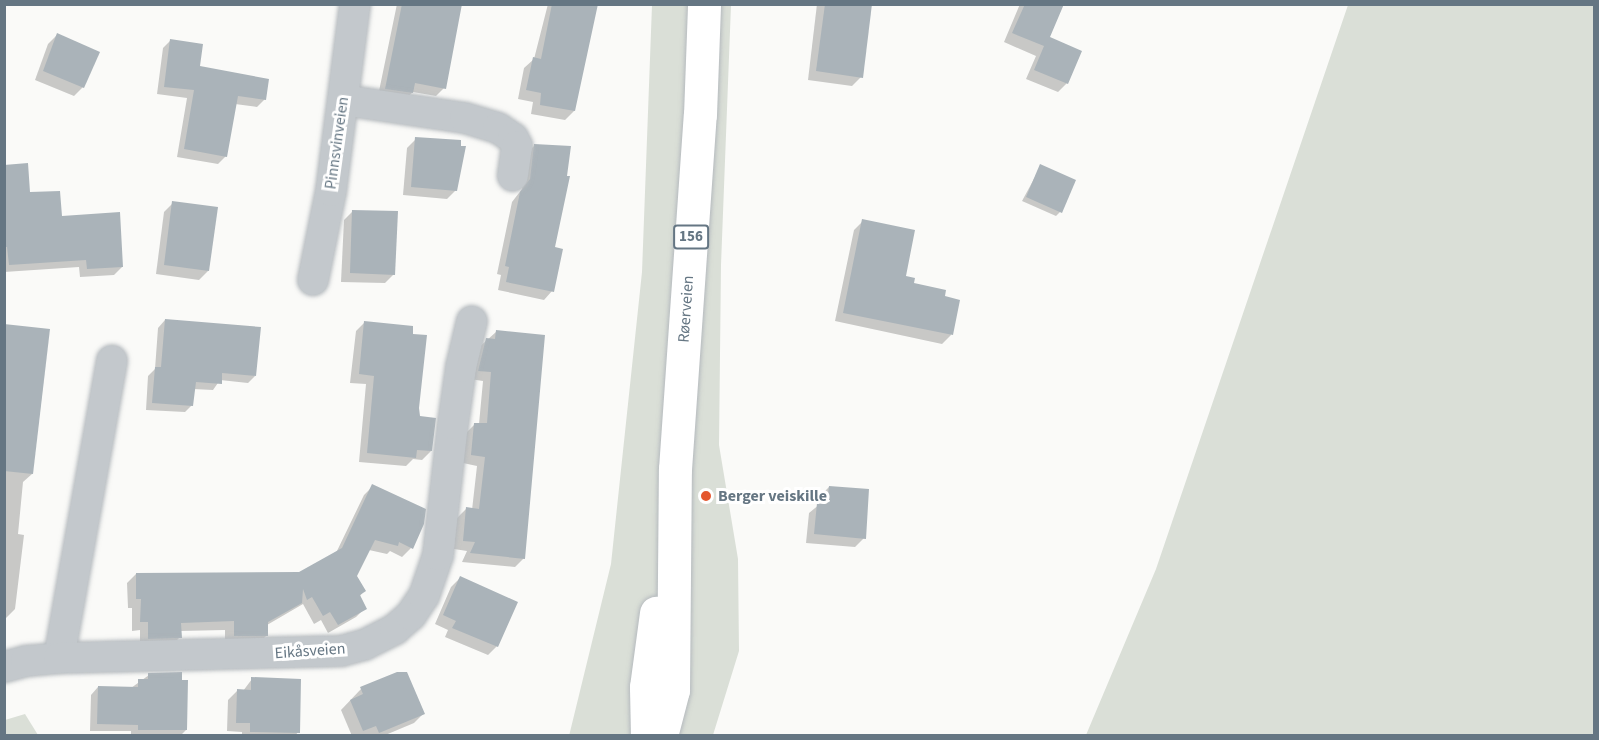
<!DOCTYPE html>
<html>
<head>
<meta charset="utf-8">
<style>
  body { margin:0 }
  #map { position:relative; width:1599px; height:740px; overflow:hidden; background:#fafaf8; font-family:"Source Sans 3",sans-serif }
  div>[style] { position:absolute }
  .green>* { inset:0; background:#dadfd7 }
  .shadow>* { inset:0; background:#0003 }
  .building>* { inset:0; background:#aab3b9 }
  .roads { filter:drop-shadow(0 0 2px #b5babe) drop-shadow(0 0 2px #b5babe) }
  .street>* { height:30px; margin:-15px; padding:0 15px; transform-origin:15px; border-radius:15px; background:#c3c8cc }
  .primary>* { height:33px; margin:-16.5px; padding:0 16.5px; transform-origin:16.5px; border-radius:16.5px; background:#fff }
  .dots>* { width:16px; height:16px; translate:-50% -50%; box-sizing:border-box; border:3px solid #fff; border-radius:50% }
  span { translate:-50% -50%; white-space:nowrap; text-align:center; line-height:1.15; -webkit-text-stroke:6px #fff; paint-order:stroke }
  .shield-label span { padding:2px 4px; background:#fff; border:2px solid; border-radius:4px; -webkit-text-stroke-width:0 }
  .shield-label { font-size:15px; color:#657683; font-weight:700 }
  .street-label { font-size:16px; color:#657683 }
  .poi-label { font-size:16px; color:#657683; font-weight:700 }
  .left { translate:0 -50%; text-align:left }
  .frame { position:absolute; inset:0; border:6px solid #657683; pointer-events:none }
</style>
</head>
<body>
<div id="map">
  <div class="green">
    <i style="clip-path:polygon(652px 5px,731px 5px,721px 265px,719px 445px,738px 559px,739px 651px,713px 735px,569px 736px,611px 564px,642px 272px)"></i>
    <i style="clip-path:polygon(1348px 5px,1594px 5px,1594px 735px,1086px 735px,1156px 569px)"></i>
    <i style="clip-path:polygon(25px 714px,38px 735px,5px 735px,5px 720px)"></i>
  </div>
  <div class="shadow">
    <i style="clip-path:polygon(397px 4px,461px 4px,444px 88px,436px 96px,413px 92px,404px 100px,378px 96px)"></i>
    <i style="clip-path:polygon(548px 4px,585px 4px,574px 111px,565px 120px,531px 114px,533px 102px,518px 99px,524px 68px,534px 59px)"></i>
    <i style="clip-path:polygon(817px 4px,871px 4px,861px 77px,852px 86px,808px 80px)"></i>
    <i style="clip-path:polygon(1020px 4px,1063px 4px,1048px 38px,1067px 83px,1058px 92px,1026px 79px,1036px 56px,1004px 42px)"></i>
    <i style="clip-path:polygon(57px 35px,83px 87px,74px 96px,35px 80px,48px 44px)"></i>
    <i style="clip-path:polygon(171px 40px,198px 67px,265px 99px,257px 107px,235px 104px,226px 156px,218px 164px,177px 157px,187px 98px,157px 94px,163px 48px)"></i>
    <i style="clip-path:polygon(416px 139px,456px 190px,447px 199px,403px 195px,407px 148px)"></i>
    <i style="clip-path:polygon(535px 145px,554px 248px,552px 291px,544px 300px,498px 290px,501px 275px,497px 274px,512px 202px,522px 189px,526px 154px)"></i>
    <i style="clip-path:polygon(4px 166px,29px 194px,122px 267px,114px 275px,80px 277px,79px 267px,4px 272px)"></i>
    <i style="clip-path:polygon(1041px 166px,1060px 212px,1056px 216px,1022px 201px)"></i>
    <i style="clip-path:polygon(173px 203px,208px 271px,199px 280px,156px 274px,164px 212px)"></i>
    <i style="clip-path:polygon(353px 211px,394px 274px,385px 283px,341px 282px,344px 220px)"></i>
    <i style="clip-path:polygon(863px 221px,904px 277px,912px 284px,943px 297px,951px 335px,942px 344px,835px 321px,854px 230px)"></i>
    <i style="clip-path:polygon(165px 320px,255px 376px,248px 383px,220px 380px,213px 390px,193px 389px,192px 405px,185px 412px,146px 410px,148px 376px,155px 369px,158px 328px)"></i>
    <i style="clip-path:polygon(365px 322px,419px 418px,431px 451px,422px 460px,413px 459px,406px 466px,359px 462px,366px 384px,350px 383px,356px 331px)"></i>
    <i style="clip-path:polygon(4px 325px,32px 474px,23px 482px,18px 534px,24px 535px,15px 609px,4px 620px)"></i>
    <i style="clip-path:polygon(496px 332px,524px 558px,515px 567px,462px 562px,467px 551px,454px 549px,457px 518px,466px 509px,472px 510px,477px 466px,463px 463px,466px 433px,475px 424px,479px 424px,483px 381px,470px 379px,477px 349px)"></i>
    <i style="clip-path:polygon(373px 486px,411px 548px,402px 557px,390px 551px,387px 554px,369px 550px,355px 576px,364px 591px,359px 597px,365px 608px,356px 617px,328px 633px,321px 620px,314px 624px,303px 604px,267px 625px,267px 635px,258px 644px,225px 644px,225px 630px,180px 631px,180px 637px,171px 646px,140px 647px,140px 630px,132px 631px,132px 608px,128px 608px,127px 583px,136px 574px,300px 574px,336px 553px,364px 495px)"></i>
    <i style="clip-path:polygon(829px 487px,864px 538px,855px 547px,806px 543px,809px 513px,820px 504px,820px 496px)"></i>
    <i style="clip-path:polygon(460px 578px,497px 646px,488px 655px,445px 637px,448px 630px,435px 624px,451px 587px)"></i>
    <i style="clip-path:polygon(149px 675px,186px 730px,180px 736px,131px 736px,131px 731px,90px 731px,91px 695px,98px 687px,131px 688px)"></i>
    <i style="clip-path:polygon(252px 679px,298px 732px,295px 736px,242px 736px,242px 732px,227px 731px,228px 700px,237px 691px,243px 691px)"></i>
    <i style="clip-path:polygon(361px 689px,423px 714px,414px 723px,383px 736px,352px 736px,341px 710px)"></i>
  </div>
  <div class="building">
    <i style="clip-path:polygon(402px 4px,462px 4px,446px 89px,415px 83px,413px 93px,385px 89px)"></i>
    <i style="clip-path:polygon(552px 4px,598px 4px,575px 111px,540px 105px,541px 93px,526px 90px,533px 57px,541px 59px)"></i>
    <i style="clip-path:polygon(825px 4px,872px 4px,863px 78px,816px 71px)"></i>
    <i style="clip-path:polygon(1025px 4px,1064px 4px,1050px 37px,1082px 51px,1068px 84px,1034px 70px,1044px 46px,1012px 33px)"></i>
    <i style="clip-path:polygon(57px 33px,100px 52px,84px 88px,43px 71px)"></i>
    <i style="clip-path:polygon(170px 39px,203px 44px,200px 66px,269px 79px,266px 100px,238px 96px,227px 157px,184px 149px,194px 90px,164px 87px)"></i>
    <i style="clip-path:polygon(415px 137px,461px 140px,461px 146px,466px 146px,457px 191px,411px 187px)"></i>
    <i style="clip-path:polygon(534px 144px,571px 146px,567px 176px,570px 176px,555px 247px,563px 249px,554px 292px,506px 282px,509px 267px,505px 266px,520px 192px,530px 179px)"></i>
    <i style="clip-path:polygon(28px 163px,30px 192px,60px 191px,62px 216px,120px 212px,123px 267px,87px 269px,86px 260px,9px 265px,7px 247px,4px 247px,4px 165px)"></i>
    <i style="clip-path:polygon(1040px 164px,1076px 180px,1062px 213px,1026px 197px)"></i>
    <i style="clip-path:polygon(172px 201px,218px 207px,209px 271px,164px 265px)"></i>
    <i style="clip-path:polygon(352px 210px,398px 211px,395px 275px,350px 273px)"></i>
    <i style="clip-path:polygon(862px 219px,915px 230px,906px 276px,915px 278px,914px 283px,946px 290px,945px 296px,960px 300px,953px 335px,843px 313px)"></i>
    <i style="clip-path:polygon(165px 319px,261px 327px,256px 376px,222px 373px,222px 384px,196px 382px,193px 406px,152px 403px,155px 367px,161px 367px)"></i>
    <i style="clip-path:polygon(364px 321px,413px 326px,413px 334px,427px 335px,419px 408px,420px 416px,436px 418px,432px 451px,417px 450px,416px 458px,367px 453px,374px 376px,359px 374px)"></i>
    <i style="clip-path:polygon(4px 324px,50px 329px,33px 474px,4px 471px)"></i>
    <i style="clip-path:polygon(496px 330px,545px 335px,525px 559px,470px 553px,475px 542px,463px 541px,466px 507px,479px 509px,485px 457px,471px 455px,474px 423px,487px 423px,491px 372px,478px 371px,486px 338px,495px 339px)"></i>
    <i style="clip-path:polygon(372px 484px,426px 509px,424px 524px,413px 549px,399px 542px,398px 546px,375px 540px,357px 576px,366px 591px,360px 595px,367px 609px,338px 625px,330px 612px,323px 616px,312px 597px,307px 600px,303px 589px,302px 603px,268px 622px,268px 636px,234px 636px,234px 621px,181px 623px,182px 638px,148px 639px,148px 622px,140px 622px,141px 599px,136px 599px,136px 573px,299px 572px,342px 548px)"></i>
    <i style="clip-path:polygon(829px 486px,869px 489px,866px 539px,814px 534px,817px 503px,827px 504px)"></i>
    <i style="clip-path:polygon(460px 576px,518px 602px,498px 647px,452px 628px,456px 621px,443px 615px)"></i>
    <i style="clip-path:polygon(182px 672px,182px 680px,188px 680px,187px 730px,138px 730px,138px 725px,97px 724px,98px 686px,138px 687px,138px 679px,148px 679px,148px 673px)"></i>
    <i style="clip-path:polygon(397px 672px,407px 672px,425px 714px,379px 733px,376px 726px,363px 731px,350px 700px,363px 694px,360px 687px)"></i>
    <i style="clip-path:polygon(251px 677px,301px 679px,300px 733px,250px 732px,250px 723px,236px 723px,237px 689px,251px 690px)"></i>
  </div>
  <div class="roads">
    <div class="street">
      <i style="left:343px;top:100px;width:123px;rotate:8.4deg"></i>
      <i style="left:465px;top:118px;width:34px;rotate:17deg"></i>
      <i style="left:498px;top:128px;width:18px;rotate:34deg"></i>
      <i style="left:513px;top:138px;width:9px;rotate:63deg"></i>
      <i style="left:517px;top:146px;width:30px;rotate:98deg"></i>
      <i style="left:313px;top:280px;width:91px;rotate:-78.6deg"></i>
      <i style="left:331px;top:191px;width:189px;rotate:-82.7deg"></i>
      <i style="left:59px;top:658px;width:302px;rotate:-79.9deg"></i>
      <i style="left:4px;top:667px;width:23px;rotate:-15deg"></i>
      <i style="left:26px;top:661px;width:33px;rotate:-5deg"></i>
      <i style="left:59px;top:658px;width:282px;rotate:-1.4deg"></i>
      <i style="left:341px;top:651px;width:24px;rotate:-15deg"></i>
      <i style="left:364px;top:645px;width:35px;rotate:-27deg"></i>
      <i style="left:395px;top:629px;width:21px;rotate:-41deg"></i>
      <i style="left:411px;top:615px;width:23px;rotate:-56deg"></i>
      <i style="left:424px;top:596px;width:43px;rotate:-71.1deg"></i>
      <i style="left:438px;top:555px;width:132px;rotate:-83.5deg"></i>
      <i style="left:453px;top:424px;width:58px;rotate:-82deg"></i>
      <i style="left:461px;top:367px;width:47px;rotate:-76.6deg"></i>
    </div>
    <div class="primary">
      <i style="left:647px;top:736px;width:49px;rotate:-91.2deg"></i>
      <i style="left:646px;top:687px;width:75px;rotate:-82.3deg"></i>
      <i style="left:661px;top:736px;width:48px;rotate:-75.4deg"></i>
      <i style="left:673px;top:690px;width:221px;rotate:-89.5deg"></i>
      <i style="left:675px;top:469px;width:355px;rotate:-86deg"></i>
      <i style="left:700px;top:115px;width:111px;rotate:-87.9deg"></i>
    </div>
  </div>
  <div class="dots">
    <i style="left:706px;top:496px;background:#e4572e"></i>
  </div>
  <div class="shield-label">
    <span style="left:691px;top:237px">156</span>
  </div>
  <div class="street-label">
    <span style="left:337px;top:143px;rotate:-82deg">Pinnsvinveien</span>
    <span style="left:686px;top:309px;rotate:-86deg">Røerveien</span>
    <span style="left:310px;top:651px;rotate:-4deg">Eikåsveien</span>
  </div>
  <div class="poi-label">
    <span class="left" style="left:718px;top:496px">Berger veiskille</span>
  </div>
  <div class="frame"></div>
</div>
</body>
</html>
